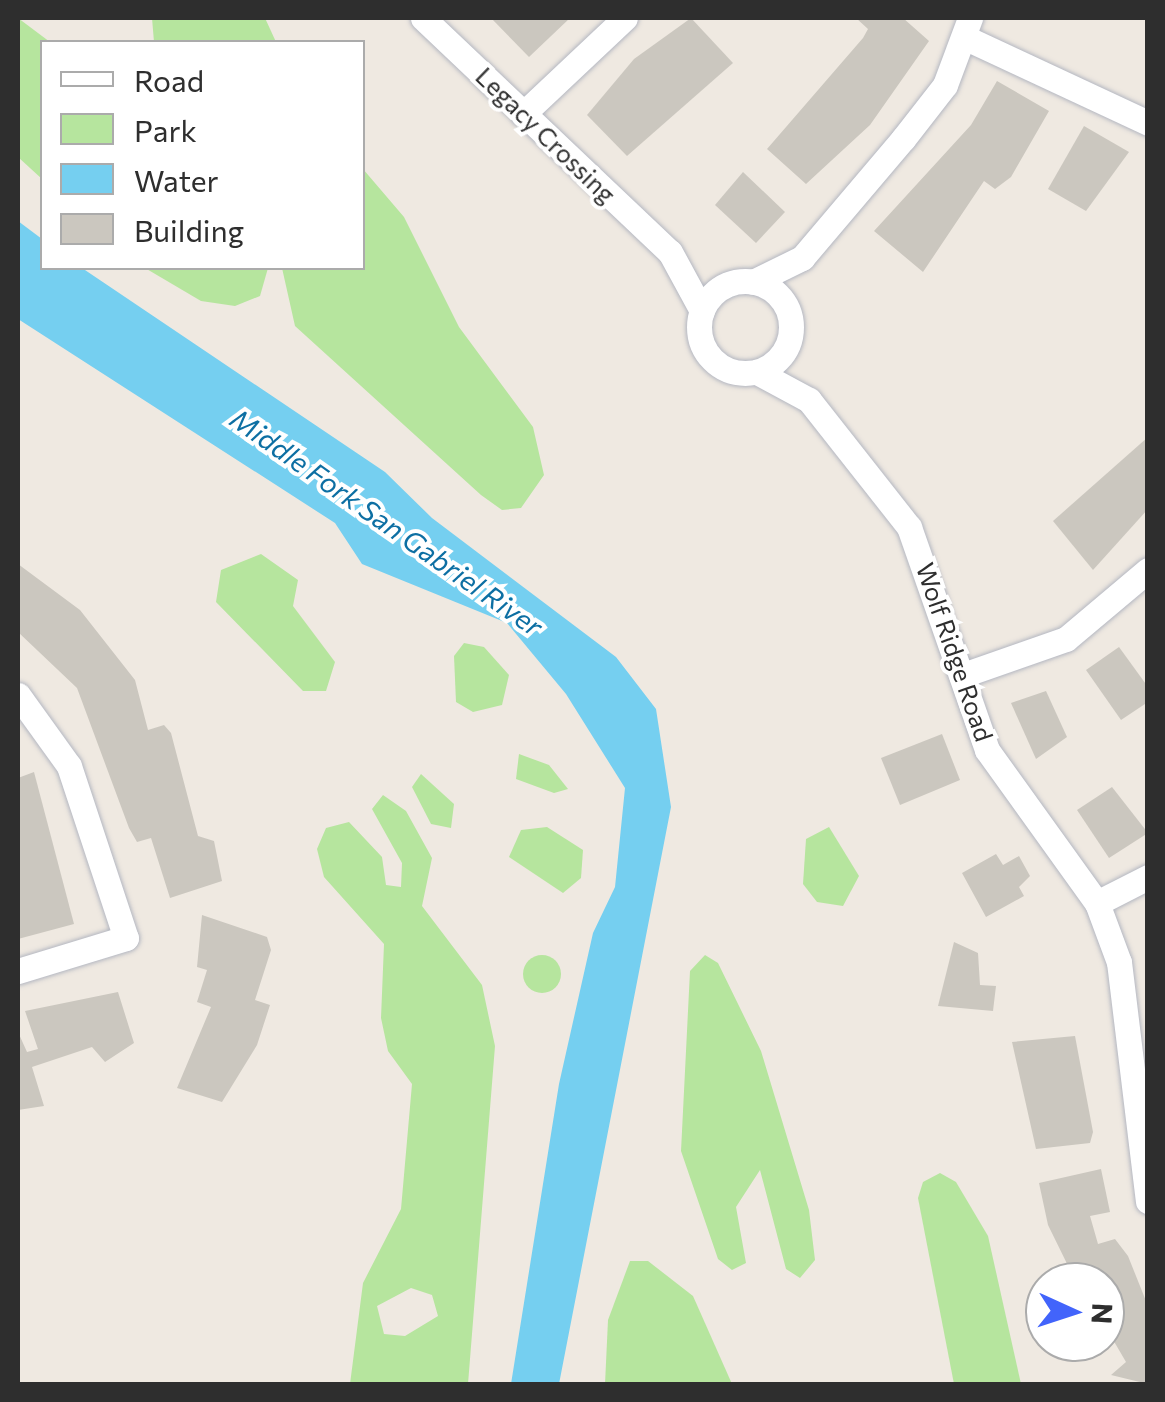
<!DOCTYPE html>
<html>
<head>
<meta charset="utf-8">
<style>
  body { margin:0 }
  #map { position:relative; width:1165px; height:1402px; overflow:hidden; background:#efe9e1; font-family:Commissioner,sans-serif }
  div>[style] { position:absolute }
  .green>* { inset:0; background:#b6e59e }
  .round { border-radius:50% }
  .water>* { inset:0; background:#75cff0 }
  .building>* { inset:0; background:#cbc7bf }
  .roads { filter:drop-shadow(0 0 2px #b4b7c1) drop-shadow(0 0 2px #b4b7c1) }
  .minor>* { height:25px; margin:-12.5px; padding:0 12.5px; transform-origin:12.5px; border-radius:12.5px; background:#fff }
  .minor>.ring { margin:-12.5px; padding:0; box-sizing:content-box; background:none; border:25px solid #fff; border-radius:50% }
  span { translate:-50% -50%; white-space:nowrap; text-align:center; line-height:1.15; -webkit-text-stroke:8px #fff; paint-order:stroke }
  .street-label { font-size:25px; color:#2e2e2e }
  .water-label { font-size:28px; color:#0d6fa3; font-style:italic }
  .frame { position:absolute; inset:0; border:20px solid #2e2e2e; pointer-events:none }
  .legend { position:absolute; left:40px; top:40px; width:325px; height:230px; box-sizing:border-box; background:#fff; border:2px solid #ababab; margin:0; padding:12px 18px; list-style:none; font-size:30px; color:#2e2e2e }
  .legend li { display:flex; align-items:center; gap:20px; height:50px }
  .legend b { width:50px; border:2px solid #ababab }
  .north { position:absolute; left:1025px; top:1262px; width:100px; height:100px; box-sizing:border-box; background:#fff; border:2px solid #ababab; border-radius:50%; rotate:93deg; font-size:28px; font-weight:700; line-height:40px; text-align:center; color:#2e2e2e }
  .north::after { content:''; display:block; margin:auto; width:35px; height:45px; background:#4264fb; clip-path:polygon(50% 0,100% 100%,50% 72%,0 100%) }
</style>
</head>
<body>
<div id="map">
  <div class="green">
    <i style="clip-path:polygon(18px 18px,50px 42px,42px 42px,42px 179px,18px 157px)"></i>
    <i style="clip-path:polygon(152px 18px,265px 18px,276px 42px,154px 42px)"></i>
    <i style="clip-path:polygon(363px 169px,404px 217px,459px 327px,533px 427px,544px 475px,521px 508px,502px 510px,481px 495px,295px 326px,282px 268px,362px 268px)"></i>
    <i style="clip-path:polygon(145px 268px,268px 268px,260px 296px,235px 306px,201px 301px)"></i>
    <i style="clip-path:polygon(261px 554px,298px 580px,293px 606px,335px 662px,326px 691px,303px 691px,216px 602px,221px 570px)"></i>
    <i style="clip-path:polygon(464px 643px,484px 647px,509px 675px,502px 705px,473px 712px,456px 702px,454px 656px)"></i>
    <i style="clip-path:polygon(519px 754px,549px 765px,568px 789px,554px 793px,516px 779px)"></i>
    <i style="clip-path:polygon(421px 774px,454px 804px,451px 828px,431px 824px,412px 787px)"></i>
    <i style="clip-path:polygon(evenodd,383px 795px,406px 811px,432px 858px,422px 906px,482px 985px,495px 1046px,468px 1384px,350px 1384px,363px 1283px,401px 1209px,412px 1084px,388px 1051px,381px 1018px,384px 944px,324px 877px,317px 849px,326px 828px,349px 822px,382px 857px,386px 885px,401px 887px,402px 863px,372px 809px,383px 795px,411px 1288px,432px 1295px,438px 1316px,405px 1336px,384px 1334px,377px 1306px,411px 1288px)"></i>
    <i style="clip-path:polygon(547px 827px,583px 850px,581px 878px,563px 893px,509px 857px,521px 830px)"></i>
    <i style="clip-path:polygon(829px 827px,859px 876px,843px 906px,817px 902px,803px 884px,806px 839px)"></i>
    <i class="round" style="left:523px;top:955px;width:38px;height:38px"></i>
    <i style="clip-path:polygon(705px 955px,718px 963px,761px 1051px,809px 1210px,815px 1260px,800px 1278px,786px 1269px,760px 1170px,736px 1207px,746px 1263px,732px 1270px,718px 1259px,681px 1151px,690px 971px)"></i>
    <i style="clip-path:polygon(940px 1173px,956px 1182px,988px 1236px,1021px 1384px,954px 1384px,918px 1198px,923px 1182px)"></i>
    <i style="clip-path:polygon(630px 1261px,648px 1261px,693px 1296px,732px 1384px,605px 1384px,608px 1320px)"></i>
  </div>
  <div class="water">
    <i style="clip-path:polygon(18px 221px,42px 239px,42px 268px,82px 268px,385px 472px,432px 518px,616px 657px,656px 709px,671px 807px,559px 1384px,511px 1384px,559px 1084px,593px 933px,615px 887px,625px 788px,566px 694px,507px 623px,362px 564px,335px 523px,18px 319px)"></i>
  </div>
  <div class="building">
    <i style="clip-path:polygon(491px 18px,570px 18px,529px 57px)"></i>
    <i style="clip-path:polygon(691px 18px,733px 63px,627px 156px,587px 115px,634px 59px)"></i>
    <i style="clip-path:polygon(856px 18px,903px 18px,929px 41px,870px 125px,806px 184px,767px 149px,863px 38px,868px 29px)"></i>
    <i style="clip-path:polygon(997px 81px,1049px 111px,1011px 177px,995px 189px,984px 181px,923px 272px,874px 231px,971px 125px)"></i>
    <i style="clip-path:polygon(1084px 126px,1129px 152px,1086px 211px,1048px 189px)"></i>
    <i style="clip-path:polygon(743px 172px,785px 212px,756px 243px,715px 205px)"></i>
    <i style="clip-path:polygon(1148px 437px,1148px 509px,1093px 570px,1053px 521px)"></i>
    <i style="clip-path:polygon(18px 564px,80px 610px,135px 680px,148px 730px,164px 725px,171px 733px,198px 836px,214px 841px,222px 881px,170px 898px,151px 838px,137px 842px,129px 828px,77px 688px,18px 632px)"></i>
    <i style="clip-path:polygon(1119px 647px,1148px 687px,1148px 702px,1121px 720px,1086px 670px)"></i>
    <i style="clip-path:polygon(1046px 691px,1067px 737px,1036px 759px,1011px 703px)"></i>
    <i style="clip-path:polygon(942px 734px,960px 780px,900px 805px,881px 758px)"></i>
    <i style="clip-path:polygon(34px 772px,74px 924px,18px 939px,18px 778px)"></i>
    <i style="clip-path:polygon(1112px 787px,1148px 833px,1109px 858px,1077px 810px)"></i>
    <i style="clip-path:polygon(996px 854px,1003px 865px,1019px 856px,1030px 876px,1019px 887px,1024px 896px,986px 917px,962px 873px)"></i>
    <i style="clip-path:polygon(202px 915px,267px 937px,271px 950px,255px 1000px,270px 1005px,257px 1045px,222px 1102px,177px 1088px,211px 1007px,197px 1002px,207px 970px,197px 967px)"></i>
    <i style="clip-path:polygon(954px 942px,978px 953px,980px 985px,996px 986px,993px 1011px,938px 1006px)"></i>
    <i style="clip-path:polygon(118px 992px,134px 1043px,105px 1062px,92px 1047px,32px 1067px,44px 1106px,18px 1110px,18px 1032px,27px 1052px,38px 1049px,25px 1011px)"></i>
    <i style="clip-path:polygon(1075px 1036px,1093px 1132px,1090px 1143px,1036px 1149px,1012px 1042px)"></i>
    <i style="clip-path:polygon(1101px 1169px,1110px 1212px,1090px 1216px,1098px 1244px,1115px 1239px,1128px 1256px,1148px 1306px,1148px 1384px,1111px 1375px,1126px 1362px,1105px 1326px,1105px 1282px,1076px 1282px,1048px 1225px,1039px 1183px)"></i>
  </div>
  <div class="roads">
    <div class="minor">
      <i style="left:423px;top:18px;width:340px;rotate:43.5deg"></i>
      <i style="left:670px;top:252px;width:67px;rotate:61.5deg"></i>
      <i style="left:966px;top:38px;width:201px;rotate:25deg"></i>
      <i style="left:523px;top:114px;width:140px;rotate:-43.3deg"></i>
      <i class="ring" style="left:699px;top:281px;width:67px;height:67px"></i>
      <i style="left:753px;top:282px;width:55px;rotate:-26.1deg"></i>
      <i style="left:802px;top:258px;width:156px;rotate:-49.7deg"></i>
      <i style="left:903px;top:139px;width:68px;rotate:-52.1deg"></i>
      <i style="left:945px;top:85px;width:72px;rotate:-69.5deg"></i>
      <i style="left:757px;top:372px;width:59px;rotate:28.3deg"></i>
      <i style="left:809px;top:400px;width:162px;rotate:51.8deg"></i>
      <i style="left:909px;top:527px;width:236px;rotate:70.7deg"></i>
      <i style="left:987px;top:750px;width:188px;rotate:54.3deg"></i>
      <i style="left:1097px;top:903px;width:63px;rotate:69.6deg"></i>
      <i style="left:1119px;top:962px;width:241px;rotate:83.1deg"></i>
      <i style="left:963px;top:675px;width:109px;rotate:-19.3deg"></i>
      <i style="left:1066px;top:639px;width:107px;rotate:-40.1deg"></i>
      <i style="left:18px;top:695px;width:87px;rotate:54.3deg"></i>
      <i style="left:69px;top:766px;width:181px;rotate:71.7deg"></i>
      <i style="left:126px;top:938px;width:113px;rotate:163deg"></i>
      <i style="left:1097px;top:903px;width:57px;rotate:-27deg"></i>
    </div>
  </div>
  <div class="street-label">
    <span style="left:546px;top:135px;rotate:44deg">Legacy Crossing</span>
    <span style="left:955px;top:652px;rotate:71deg">Wolf Ridge Road</span>
  </div>
  <div class="water-label">
    <span style="left:387px;top:522px;rotate:35deg">Middle Fork San Gabriel River</span>
  </div>
  <div class="frame"></div>
  <ul class="legend">
  <li><b style="height:12px;background:#fff"></b>Road</li>
  <li><b style="height:28px;background:#b6e59e"></b>Park</li>
  <li><b style="height:28px;background:#75cff0"></b>Water</li>
  <li><b style="height:28px;background:#cbc7bf"></b>Building</li>
  </ul>
  <div class="north">N</div>
</div>
</body>
</html>
